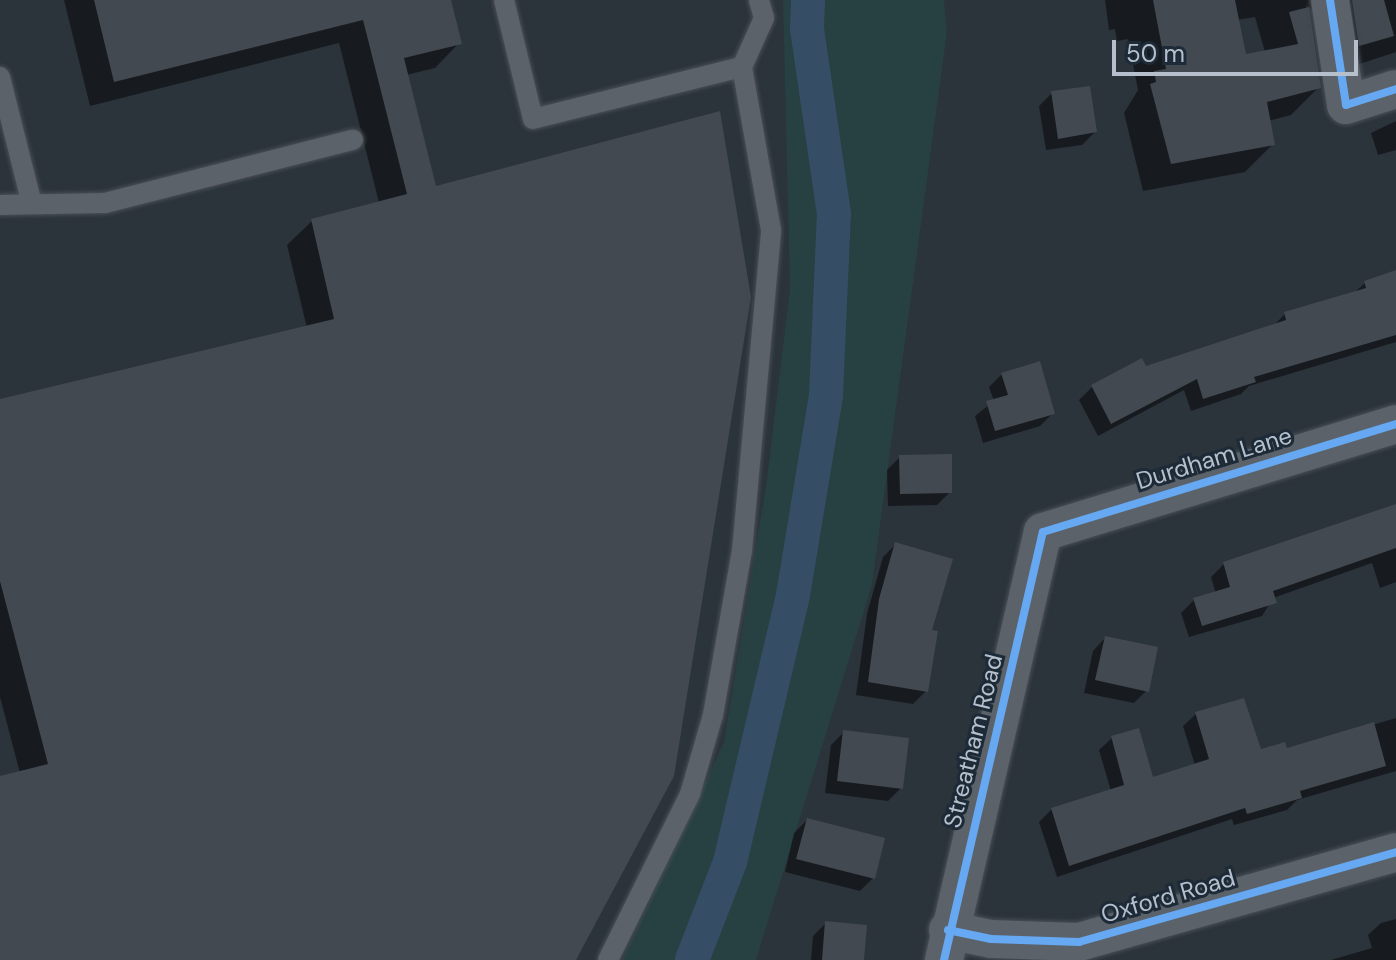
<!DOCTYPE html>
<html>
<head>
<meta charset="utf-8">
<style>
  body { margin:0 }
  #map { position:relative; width:1396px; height:960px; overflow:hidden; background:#2b333b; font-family:"DM Sans",sans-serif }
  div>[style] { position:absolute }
  .green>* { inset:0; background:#274042 }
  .shadow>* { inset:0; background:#0007 }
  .canal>* { height:34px; margin:-17px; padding:0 17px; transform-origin:17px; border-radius:17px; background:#354e66 }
  .building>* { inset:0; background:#424950 }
  .roads { filter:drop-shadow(0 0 2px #494f55) drop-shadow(0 0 2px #494f55) }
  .service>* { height:20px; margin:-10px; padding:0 10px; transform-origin:10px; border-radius:10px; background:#5b6269 }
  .minor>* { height:38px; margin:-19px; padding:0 19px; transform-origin:19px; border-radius:19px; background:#5b6269 }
  .cycleway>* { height:8px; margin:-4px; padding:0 4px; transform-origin:4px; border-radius:4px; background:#66a8f1 }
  span { translate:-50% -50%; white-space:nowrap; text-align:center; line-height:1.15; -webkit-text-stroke:6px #1d2a37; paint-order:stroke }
  .street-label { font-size:24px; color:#b5c0cc }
  .scale { position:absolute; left:1112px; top:40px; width:246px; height:36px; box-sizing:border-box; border:4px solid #b5c0cc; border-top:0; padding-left:10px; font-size:24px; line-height:28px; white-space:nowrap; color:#b5c0cc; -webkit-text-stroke:6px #1d2a37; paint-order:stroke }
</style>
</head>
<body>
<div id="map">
  <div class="green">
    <i style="clip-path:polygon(783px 0,944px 0,947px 32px,872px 585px,756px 960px,622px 960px,724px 742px,767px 479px,790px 289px)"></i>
  </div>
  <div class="shadow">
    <i style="clip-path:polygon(64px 0,449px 0,459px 43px,435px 68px,406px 75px,574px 960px,0 960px,0 778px,20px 773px,0 697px,0 401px,307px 328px,287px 245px,312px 221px,379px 203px,339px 43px,90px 106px)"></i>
    <i style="clip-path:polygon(evenodd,1105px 0,1396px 0,1396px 52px,1332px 73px,1320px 15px,1306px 5px,1319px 87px,1291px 115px,1268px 121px,1273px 144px,1245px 172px,1143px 191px,1124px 113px,1138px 90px,1128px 39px,1117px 41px,1115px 29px,1109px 30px,1105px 0,1255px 17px,1265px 52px,1244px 56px,1237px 20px,1255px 17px)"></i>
    <i style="clip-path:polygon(1052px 93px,1095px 132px,1082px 145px,1046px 150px,1039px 106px)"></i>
    <i style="clip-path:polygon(1396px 121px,1396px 150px,1378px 155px,1371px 133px)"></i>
    <i style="clip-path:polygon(1396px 272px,1396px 342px,1249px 386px,1241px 394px,1191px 411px,1184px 390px,1098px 436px,1079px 400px,1092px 387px,1141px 361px,1145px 369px,1272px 327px,1285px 314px,1353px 294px,1365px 283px)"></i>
    <i style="clip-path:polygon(1002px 374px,1053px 413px,1040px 426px,983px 443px,975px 416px,994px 401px,989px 387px)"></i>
    <i style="clip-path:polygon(900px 457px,950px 492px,937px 505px,888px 506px,887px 470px)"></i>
    <i style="clip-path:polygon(1396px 506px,1396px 582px,1380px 588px,1372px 563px,1273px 598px,1262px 616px,1189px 637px,1181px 613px,1194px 600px,1216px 594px,1211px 577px,1224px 564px)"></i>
    <i style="clip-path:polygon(896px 544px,930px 631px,926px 691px,913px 704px,856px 695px,867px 614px,883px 557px)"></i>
    <i style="clip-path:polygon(1105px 638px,1147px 690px,1134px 703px,1084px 693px,1093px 651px)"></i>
    <i style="clip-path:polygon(1242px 701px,1259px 752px,1285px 751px,1396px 718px,1396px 771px,1297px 800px,1287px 810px,1234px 825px,1232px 819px,1057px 877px,1039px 822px,1052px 809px,1111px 791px,1099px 750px,1112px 738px,1151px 780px,1195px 765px,1183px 726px,1196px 714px)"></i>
    <i style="clip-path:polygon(844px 732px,901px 788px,888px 801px,825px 793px,831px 745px)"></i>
    <i style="clip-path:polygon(807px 820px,873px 878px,860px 891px,785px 872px,794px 833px)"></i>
    <i style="clip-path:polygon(1396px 919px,1396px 960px,1331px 960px,1372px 948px,1368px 935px,1381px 923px)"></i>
    <i style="clip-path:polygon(826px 923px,862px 960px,811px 960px,813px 936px)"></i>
  </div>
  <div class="canal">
    <i style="left:692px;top:960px;width:105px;rotate:-68.8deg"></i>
    <i style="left:730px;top:862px;width:274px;rotate:-76.7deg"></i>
    <i style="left:793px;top:595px;width:203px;rotate:-80.6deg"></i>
    <i style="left:826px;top:395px;width:181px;rotate:-87.5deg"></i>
    <i style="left:834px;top:214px;width:187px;rotate:-98.3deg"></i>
    <i style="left:807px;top:29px;width:29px;rotate:-88deg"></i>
  </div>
  <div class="building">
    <i style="clip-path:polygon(94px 0,451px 0,462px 44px,404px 58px,436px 186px,720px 111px,751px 297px,674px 776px,576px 960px,0 960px,0 776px,48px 764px,0 581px,0 399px,334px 319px,311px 219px,407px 194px,363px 20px,114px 82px)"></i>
    <i style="clip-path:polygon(1153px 0,1235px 0,1246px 54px,1298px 44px,1289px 12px,1309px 7px,1321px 88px,1267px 102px,1275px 145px,1171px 164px,1150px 84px,1156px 82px,1154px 71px,1166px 69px)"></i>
    <i style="clip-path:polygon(1352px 0,1384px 0,1394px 36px,1359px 46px)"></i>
    <i style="clip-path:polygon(1090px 86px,1097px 132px,1058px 139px,1051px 91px)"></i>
    <i style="clip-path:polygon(1396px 270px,1396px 335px,1254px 377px,1256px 382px,1203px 399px,1197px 379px,1111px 424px,1091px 385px,1142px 358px,1146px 366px,1286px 320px,1284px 312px,1366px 288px,1364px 281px)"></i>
    <i style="clip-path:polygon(1040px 361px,1055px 414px,995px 431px,986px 401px,1008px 395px,1001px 373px)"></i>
    <i style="clip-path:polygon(952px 454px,952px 493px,900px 494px,899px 455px)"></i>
    <i style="clip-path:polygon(1396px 504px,1396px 548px,1273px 591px,1277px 603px,1202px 626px,1193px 598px,1230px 587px,1223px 562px)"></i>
    <i style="clip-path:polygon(895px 542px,953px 559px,932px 630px,938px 631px,928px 692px,868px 682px,879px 599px)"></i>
    <i style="clip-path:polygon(1105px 636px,1158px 647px,1149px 692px,1095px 680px)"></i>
    <i style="clip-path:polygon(1244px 698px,1261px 749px,1285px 742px,1287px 748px,1374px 722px,1386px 766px,1300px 791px,1302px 798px,1247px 814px,1245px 808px,1069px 866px,1051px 808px,1124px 785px,1111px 736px,1139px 728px,1153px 777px,1209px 759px,1195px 712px)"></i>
    <i style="clip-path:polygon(843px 730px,909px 738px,903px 789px,837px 781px)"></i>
    <i style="clip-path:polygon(807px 818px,885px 838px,875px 879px,796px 859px)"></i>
    <i style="clip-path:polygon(825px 921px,867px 925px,864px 960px,822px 960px)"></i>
  </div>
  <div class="roads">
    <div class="service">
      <i style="left:504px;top:0;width:122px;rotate:76.3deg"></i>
      <i style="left:533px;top:119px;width:215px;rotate:-14deg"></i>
      <i style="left:0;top:77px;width:131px;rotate:75.9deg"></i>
      <i style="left:0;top:205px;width:105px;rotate:-1.1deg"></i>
      <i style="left:105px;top:203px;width:256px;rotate:-14.3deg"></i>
      <i style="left:608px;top:960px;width:185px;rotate:-63.7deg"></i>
      <i style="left:690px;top:794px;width:82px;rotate:-73.8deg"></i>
      <i style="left:713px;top:715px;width:167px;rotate:-80deg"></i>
      <i style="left:742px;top:551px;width:322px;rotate:-84.8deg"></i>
      <i style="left:771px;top:230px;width:166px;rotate:-100.1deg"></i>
      <i style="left:742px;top:67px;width:54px;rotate:-65.8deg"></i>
      <i style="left:764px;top:18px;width:19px;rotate:-106deg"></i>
    </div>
    <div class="minor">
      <i style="left:1330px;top:0;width:106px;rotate:81.3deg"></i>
      <i style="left:1346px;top:105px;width:52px;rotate:-17.7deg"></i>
      <i style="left:948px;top:930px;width:44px;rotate:11.8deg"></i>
      <i style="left:991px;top:939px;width:88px;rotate:2deg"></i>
      <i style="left:1079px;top:942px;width:330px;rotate:-15.8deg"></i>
      <i style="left:944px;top:960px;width:439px;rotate:-77deg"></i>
      <i style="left:1043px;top:532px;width:369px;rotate:-17deg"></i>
    </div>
  </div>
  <div class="cycleway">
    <i style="left:1330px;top:0;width:106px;rotate:81.3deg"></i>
    <i style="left:1346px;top:105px;width:52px;rotate:-17.7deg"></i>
    <i style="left:948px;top:930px;width:44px;rotate:11.8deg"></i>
    <i style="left:991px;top:939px;width:88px;rotate:2deg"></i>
    <i style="left:1079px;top:942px;width:330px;rotate:-15.8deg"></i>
    <i style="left:944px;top:960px;width:439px;rotate:-77deg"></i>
    <i style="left:1043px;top:532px;width:369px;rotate:-17deg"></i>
  </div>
  <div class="street-label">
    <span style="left:1214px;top:458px;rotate:-17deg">Durdham Lane</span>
    <span style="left:973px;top:741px;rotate:-76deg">Streatham Road</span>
    <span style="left:1168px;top:896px;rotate:-16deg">Oxford Road</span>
  </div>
  <div class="scale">50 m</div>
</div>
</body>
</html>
